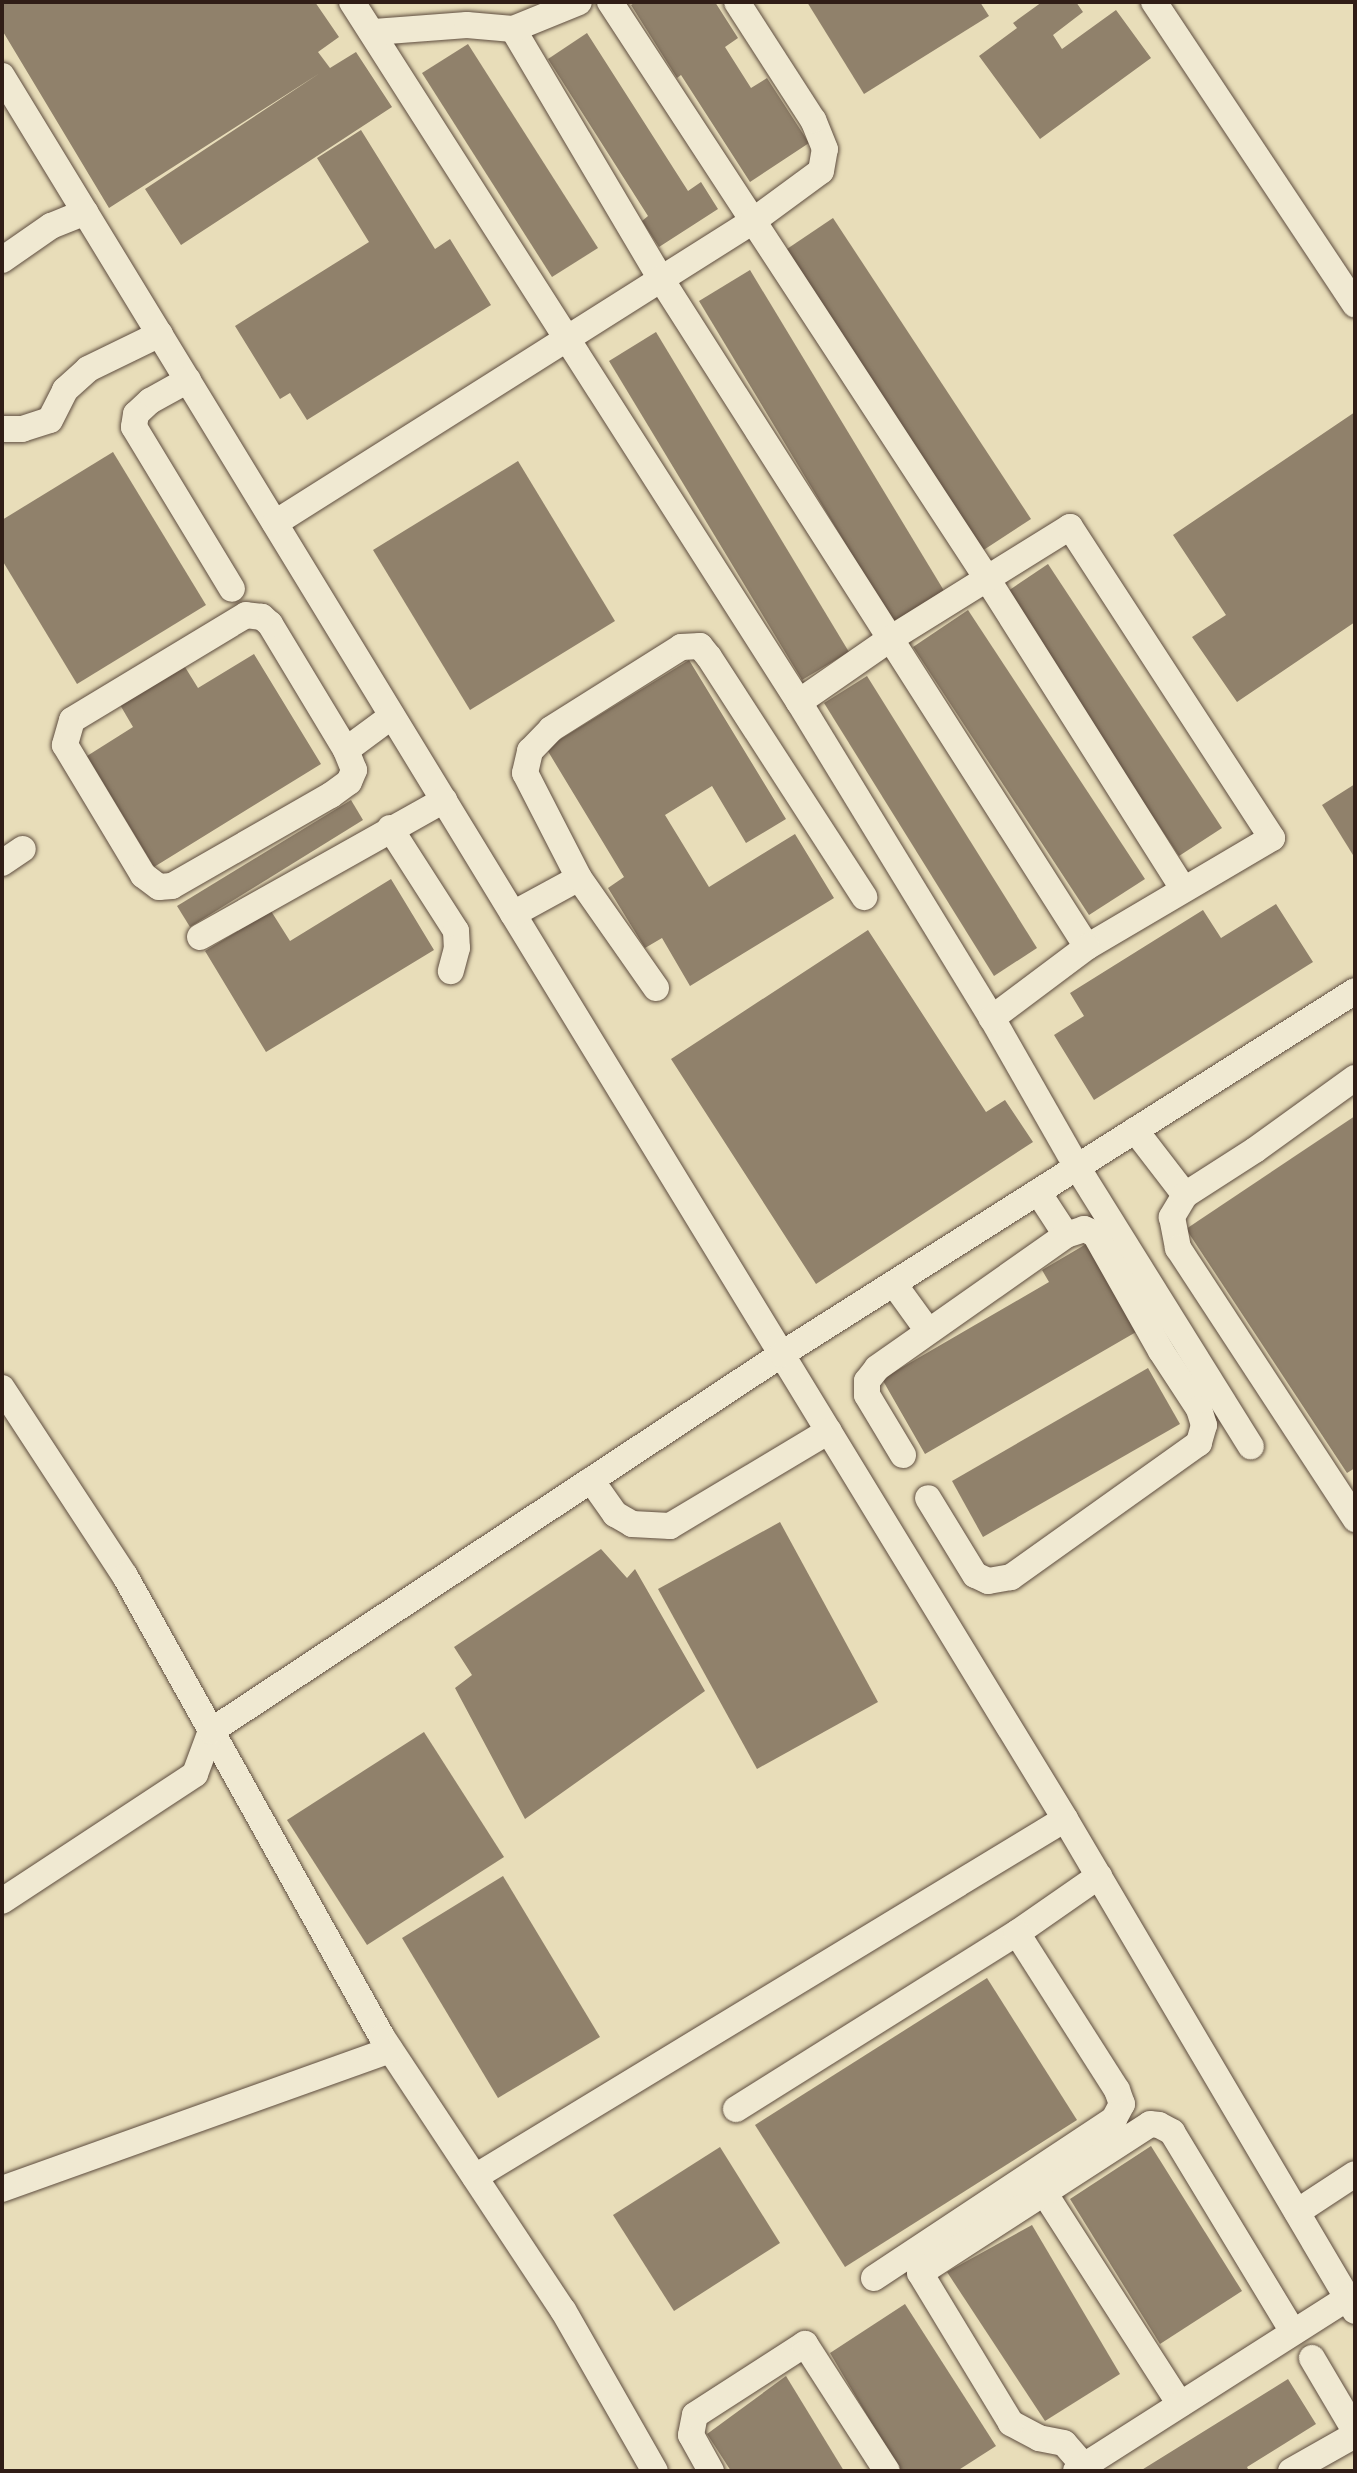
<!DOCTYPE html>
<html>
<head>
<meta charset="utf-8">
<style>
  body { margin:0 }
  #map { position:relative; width:1357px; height:2473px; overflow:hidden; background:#e8ddb9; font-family:"Old Standard TT",serif }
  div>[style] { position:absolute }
  .building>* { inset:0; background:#90816b }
  .roads { filter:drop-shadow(0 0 2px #5e4d3f) drop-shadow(0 0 2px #5e4d3f) }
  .minor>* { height:26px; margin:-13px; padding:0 13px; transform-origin:13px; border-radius:13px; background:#f0e9d2 }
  span { translate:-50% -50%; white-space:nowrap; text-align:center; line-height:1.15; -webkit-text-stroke:6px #f0e9d2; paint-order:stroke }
  .frame { position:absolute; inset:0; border:4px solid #301d16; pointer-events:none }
</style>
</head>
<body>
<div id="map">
  <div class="building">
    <i style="clip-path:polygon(2px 2px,315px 2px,339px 37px,318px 52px,330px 68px,356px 52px,392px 107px,181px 245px,145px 189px,320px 73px,109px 208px,2px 30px)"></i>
    <i style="clip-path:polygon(636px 2px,715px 2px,738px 38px,725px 47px,751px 88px,767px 78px,809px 143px,750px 182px,681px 75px,677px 78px,631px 5px)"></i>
    <i style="clip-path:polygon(807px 2px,980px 2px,989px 16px,864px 94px)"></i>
    <i style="clip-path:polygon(1042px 2px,1076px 2px,1083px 12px,1053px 35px,1062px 49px,1116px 10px,1151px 58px,1040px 139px,979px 56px,1017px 28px,1013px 23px)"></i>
    <i style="clip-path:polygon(587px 33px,688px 191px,701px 182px,718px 209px,659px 247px,642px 221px,648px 216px,548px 59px)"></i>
    <i style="clip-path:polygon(468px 44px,598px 248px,552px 277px,422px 73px)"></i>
    <i style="clip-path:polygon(361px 130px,435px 249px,450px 239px,491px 305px,307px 420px,290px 393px,280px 399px,235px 326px,369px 242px,317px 158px)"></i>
    <i style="clip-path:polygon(833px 218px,1031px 519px,979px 553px,781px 253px)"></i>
    <i style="clip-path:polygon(750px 270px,946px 594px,895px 626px,699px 301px)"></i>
    <i style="clip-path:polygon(656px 332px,849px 652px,802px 680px,609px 361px)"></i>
    <i style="clip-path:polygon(1355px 412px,1355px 622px,1237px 702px,1192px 637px,1226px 615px,1173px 535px)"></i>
    <i style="clip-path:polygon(113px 452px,206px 605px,77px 684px,2px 560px,2px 520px)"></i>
    <i style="clip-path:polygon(518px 461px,615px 621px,470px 710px,373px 550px)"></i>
    <i style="clip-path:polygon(1048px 564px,1222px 828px,1179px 856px,1005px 593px)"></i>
    <i style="clip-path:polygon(968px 610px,1145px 879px,1089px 915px,913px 647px)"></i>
    <i style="clip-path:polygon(254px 654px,321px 764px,154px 867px,87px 756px,133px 727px,116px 698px,180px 659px,198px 688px)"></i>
    <i style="clip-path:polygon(689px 660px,786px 819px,746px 843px,712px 786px,665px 815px,709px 887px,795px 834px,834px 898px,690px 986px,662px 938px,645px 948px,608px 888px,624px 877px,546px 748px)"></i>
    <i style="clip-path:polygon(867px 676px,1037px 948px,994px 976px,824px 703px)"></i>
    <i style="clip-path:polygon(1355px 784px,1355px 853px,1353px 855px,1322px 805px)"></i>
    <i style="clip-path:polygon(351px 800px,363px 820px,190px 927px,177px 906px)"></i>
    <i style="clip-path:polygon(391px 879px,434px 950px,266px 1052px,205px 951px,271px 911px,290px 941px)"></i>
    <i style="clip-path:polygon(1276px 904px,1313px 962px,1094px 1100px,1054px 1035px,1084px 1016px,1070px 993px,1203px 910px,1221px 938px)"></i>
    <i style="clip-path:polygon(868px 930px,986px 1112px,1005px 1100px,1033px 1142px,816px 1284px,671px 1059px)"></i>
    <i style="clip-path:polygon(1355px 1116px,1355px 1468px,1347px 1473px,1186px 1229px)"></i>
    <i style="clip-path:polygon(1093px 1240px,1143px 1328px,925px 1454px,882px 1379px,1049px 1282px,1042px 1270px)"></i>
    <i style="clip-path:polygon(1148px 1368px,1180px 1424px,983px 1537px,952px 1481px)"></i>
    <i style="clip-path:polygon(780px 1522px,878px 1702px,757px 1769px,658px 1589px)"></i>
    <i style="clip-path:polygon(601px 1549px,627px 1578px,635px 1569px,705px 1691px,525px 1819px,455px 1688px,472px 1675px,454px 1647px)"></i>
    <i style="clip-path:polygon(424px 1732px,504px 1857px,367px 1945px,287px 1820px)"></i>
    <i style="clip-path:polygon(503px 1876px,600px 2037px,498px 2098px,402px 1938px)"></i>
    <i style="clip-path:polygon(987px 1978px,1077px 2120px,845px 2267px,755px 2125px)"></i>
    <i style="clip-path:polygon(1151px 2146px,1242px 2291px,1160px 2344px,1070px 2199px)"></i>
    <i style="clip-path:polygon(720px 2147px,780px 2243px,674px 2311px,613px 2215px)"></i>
    <i style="clip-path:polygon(1032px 2225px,1120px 2374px,1045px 2421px,947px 2272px)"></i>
    <i style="clip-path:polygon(905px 2304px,996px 2446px,957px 2471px,900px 2471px,830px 2353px)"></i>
    <i style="clip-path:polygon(786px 2376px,844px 2471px,731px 2471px,707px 2434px)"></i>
    <i style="clip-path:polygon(1288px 2379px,1316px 2424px,1247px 2467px,1249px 2471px,1140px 2471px)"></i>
  </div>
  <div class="roads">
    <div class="minor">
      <i style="left:352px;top:2px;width:831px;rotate:57.44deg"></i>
      <i style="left:799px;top:702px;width:370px;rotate:58.6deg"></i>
      <i style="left:992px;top:1018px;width:172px;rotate:60.3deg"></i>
      <i style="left:1077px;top:1167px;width:329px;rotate:58.1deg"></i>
      <i style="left:610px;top:2px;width:687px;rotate:56.82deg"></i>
      <i style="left:986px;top:577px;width:369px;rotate:57.7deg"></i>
      <i style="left:1154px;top:2px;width:363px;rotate:56.4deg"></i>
      <i style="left:513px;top:29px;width:291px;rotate:59.4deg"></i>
      <i style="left:661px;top:279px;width:792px;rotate:57.47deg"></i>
      <i style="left:374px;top:32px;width:93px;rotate:-4.3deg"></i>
      <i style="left:467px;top:25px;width:46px;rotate:5deg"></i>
      <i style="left:513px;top:29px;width:71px;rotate:-22.2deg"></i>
      <i style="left:2px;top:76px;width:2042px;rotate:58.62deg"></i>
      <i style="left:1065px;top:1819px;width:571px;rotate:59.48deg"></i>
      <i style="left:2px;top:260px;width:60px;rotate:-34.8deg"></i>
      <i style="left:51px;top:226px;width:37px;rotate:-22deg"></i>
      <i style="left:188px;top:380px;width:43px;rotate:151.1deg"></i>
      <i style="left:150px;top:401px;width:19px;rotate:137deg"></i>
      <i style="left:136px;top:414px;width:13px;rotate:99deg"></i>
      <i style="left:134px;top:427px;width:189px;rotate:58.8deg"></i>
      <i style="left:2px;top:429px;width:20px"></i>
      <i style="left:22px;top:429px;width:29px;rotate:-18deg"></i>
      <i style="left:50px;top:420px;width:34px;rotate:-63deg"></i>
      <i style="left:65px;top:390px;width:31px;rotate:-42deg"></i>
      <i style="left:88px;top:369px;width:80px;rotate:-25.9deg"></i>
      <i style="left:275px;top:523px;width:565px;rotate:-32.28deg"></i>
      <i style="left:753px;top:221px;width:84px;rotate:-36.3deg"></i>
      <i style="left:821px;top:171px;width:22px;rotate:-80deg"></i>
      <i style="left:825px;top:149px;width:31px;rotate:-112deg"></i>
      <i style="left:813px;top:120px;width:140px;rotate:-122.8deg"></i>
      <i style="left:799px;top:702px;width:111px;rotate:-34.7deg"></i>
      <i style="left:890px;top:639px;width:212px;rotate:-31.9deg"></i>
      <i style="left:1070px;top:527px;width:371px;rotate:57deg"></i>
      <i style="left:1272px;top:838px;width:215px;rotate:149.5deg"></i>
      <i style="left:1087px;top:947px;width:119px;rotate:143.2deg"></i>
      <i style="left:346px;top:750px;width:147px;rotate:-121.1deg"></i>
      <i style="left:270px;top:624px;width:11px;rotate:-139deg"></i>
      <i style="left:262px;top:617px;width:16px;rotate:-173deg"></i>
      <i style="left:246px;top:615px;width:203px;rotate:148.9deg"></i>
      <i style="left:72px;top:720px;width:26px;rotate:106deg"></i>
      <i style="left:65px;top:745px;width:152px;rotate:59deg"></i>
      <i style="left:143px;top:875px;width:20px;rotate:37deg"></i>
      <i style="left:159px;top:887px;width:13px;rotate:-4deg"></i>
      <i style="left:172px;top:886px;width:183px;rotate:-29.8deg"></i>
      <i style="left:331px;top:795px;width:22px;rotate:-36deg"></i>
      <i style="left:349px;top:782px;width:13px;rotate:-67deg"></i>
      <i style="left:354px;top:770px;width:22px;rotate:-112deg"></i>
      <i style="left:346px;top:750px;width:57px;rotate:-36.5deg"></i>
      <i style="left:390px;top:828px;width:122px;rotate:57.3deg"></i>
      <i style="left:456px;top:931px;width:17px;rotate:87deg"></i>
      <i style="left:457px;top:948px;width:24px;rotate:105deg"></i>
      <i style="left:2px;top:863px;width:25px;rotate:-34deg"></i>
      <i style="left:513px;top:914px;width:75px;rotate:-28.6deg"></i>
      <i style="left:200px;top:937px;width:280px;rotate:-29.3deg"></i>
      <i style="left:656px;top:988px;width:134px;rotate:-125deg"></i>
      <i style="left:579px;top:878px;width:118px;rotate:-117.2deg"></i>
      <i style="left:525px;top:773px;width:23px;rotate:-77deg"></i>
      <i style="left:530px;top:751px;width:30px;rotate:-46deg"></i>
      <i style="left:551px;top:729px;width:154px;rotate:-32.2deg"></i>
      <i style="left:681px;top:647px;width:19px;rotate:-3deg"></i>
      <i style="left:700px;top:646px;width:14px;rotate:51deg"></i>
      <i style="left:709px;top:657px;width:286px;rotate:57.1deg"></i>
      <i style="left:1135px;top:1130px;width:82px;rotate:52.4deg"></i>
      <i style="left:1185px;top:1195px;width:26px;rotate:121deg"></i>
      <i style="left:1172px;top:1217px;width:32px;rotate:79deg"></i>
      <i style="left:1178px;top:1248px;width:324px;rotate:56.8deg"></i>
      <i style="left:1038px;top:1192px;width:51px;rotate:56.9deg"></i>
      <i style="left:1185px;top:1195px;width:83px;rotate:-32.7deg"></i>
      <i style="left:1255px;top:1150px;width:123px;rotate:-35.8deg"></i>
      <i style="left:894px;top:1284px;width:58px;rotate:54.1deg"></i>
      <i style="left:2px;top:1388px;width:225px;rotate:56.8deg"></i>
      <i style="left:125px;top:1576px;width:528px;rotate:60.86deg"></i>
      <i style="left:382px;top:2037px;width:328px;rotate:56.5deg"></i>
      <i style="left:563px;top:2310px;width:185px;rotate:60.3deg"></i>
      <i style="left:903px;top:1455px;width:70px;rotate:-121deg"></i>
      <i style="left:867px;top:1395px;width:14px;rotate:-90deg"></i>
      <i style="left:867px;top:1381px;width:16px;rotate:-52deg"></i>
      <i style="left:877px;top:1368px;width:231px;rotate:-35.1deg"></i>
      <i style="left:1066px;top:1235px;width:19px;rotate:-18deg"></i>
      <i style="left:1084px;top:1229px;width:12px;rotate:24deg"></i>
      <i style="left:1095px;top:1234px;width:134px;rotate:60.6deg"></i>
      <i style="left:1161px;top:1351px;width:69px;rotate:56.8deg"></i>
      <i style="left:1199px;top:1409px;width:17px;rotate:73deg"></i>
      <i style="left:1204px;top:1425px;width:19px;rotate:106deg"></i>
      <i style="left:1199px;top:1443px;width:231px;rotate:144.5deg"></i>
      <i style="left:1011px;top:1577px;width:23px;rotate:170deg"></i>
      <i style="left:988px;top:1581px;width:14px;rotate:-155deg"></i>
      <i style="left:975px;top:1575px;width:90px;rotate:-121.4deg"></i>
      <i style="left:591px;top:1480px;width:42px;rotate:54.8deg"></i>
      <i style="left:615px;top:1514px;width:20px;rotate:30deg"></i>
      <i style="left:632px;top:1524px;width:38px;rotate:3deg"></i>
      <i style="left:670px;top:1526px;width:185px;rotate:-30.9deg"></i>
      <i style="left:2px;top:1901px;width:231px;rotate:-33.3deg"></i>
      <i style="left:195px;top:1774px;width:46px;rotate:-69.6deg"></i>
      <i style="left:211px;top:1731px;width:684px;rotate:-33.43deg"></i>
      <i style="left:782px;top:1354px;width:678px;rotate:-32.35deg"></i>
      <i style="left:736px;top:2109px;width:332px;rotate:-32.1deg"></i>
      <i style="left:1017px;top:1933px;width:100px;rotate:-34.8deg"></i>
      <i style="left:475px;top:2177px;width:690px;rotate:-31.25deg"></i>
      <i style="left:2px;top:2189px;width:412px;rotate:-19.7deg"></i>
      <i style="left:1045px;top:2194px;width:250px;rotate:57.3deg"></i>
      <i style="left:1297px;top:2212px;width:69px;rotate:-33.2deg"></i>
      <i style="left:874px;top:2278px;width:288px;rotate:-33.5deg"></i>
      <i style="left:1114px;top:2119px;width:17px;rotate:-62deg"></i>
      <i style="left:1122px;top:2104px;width:15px;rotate:-110deg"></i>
      <i style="left:1117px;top:2090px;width:186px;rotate:-122.5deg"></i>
      <i style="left:1312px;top:2358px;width:85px;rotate:59.5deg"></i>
      <i style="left:1084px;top:2466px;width:30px;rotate:-131deg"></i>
      <i style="left:1064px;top:2443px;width:25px;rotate:-169deg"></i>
      <i style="left:1039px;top:2438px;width:32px;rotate:-152deg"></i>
      <i style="left:1011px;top:2423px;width:175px;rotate:-121.2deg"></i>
      <i style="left:920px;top:2273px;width:274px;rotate:-32.9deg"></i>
      <i style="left:1150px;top:2124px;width:9px;rotate:6deg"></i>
      <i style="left:1159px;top:2125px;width:15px;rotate:28deg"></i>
      <i style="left:1172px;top:2132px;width:234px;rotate:58.8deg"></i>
      <i style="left:711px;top:2471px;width:41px;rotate:-119.1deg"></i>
      <i style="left:691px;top:2435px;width:20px;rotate:-79deg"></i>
      <i style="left:695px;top:2415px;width:131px;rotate:-32.8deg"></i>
      <i style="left:805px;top:2344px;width:151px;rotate:57.2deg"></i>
      <i style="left:1076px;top:2471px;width:322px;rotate:-32.5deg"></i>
      <i style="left:1291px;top:2471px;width:73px;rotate:-29.4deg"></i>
    </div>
  </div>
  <div class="frame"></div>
</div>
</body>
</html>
